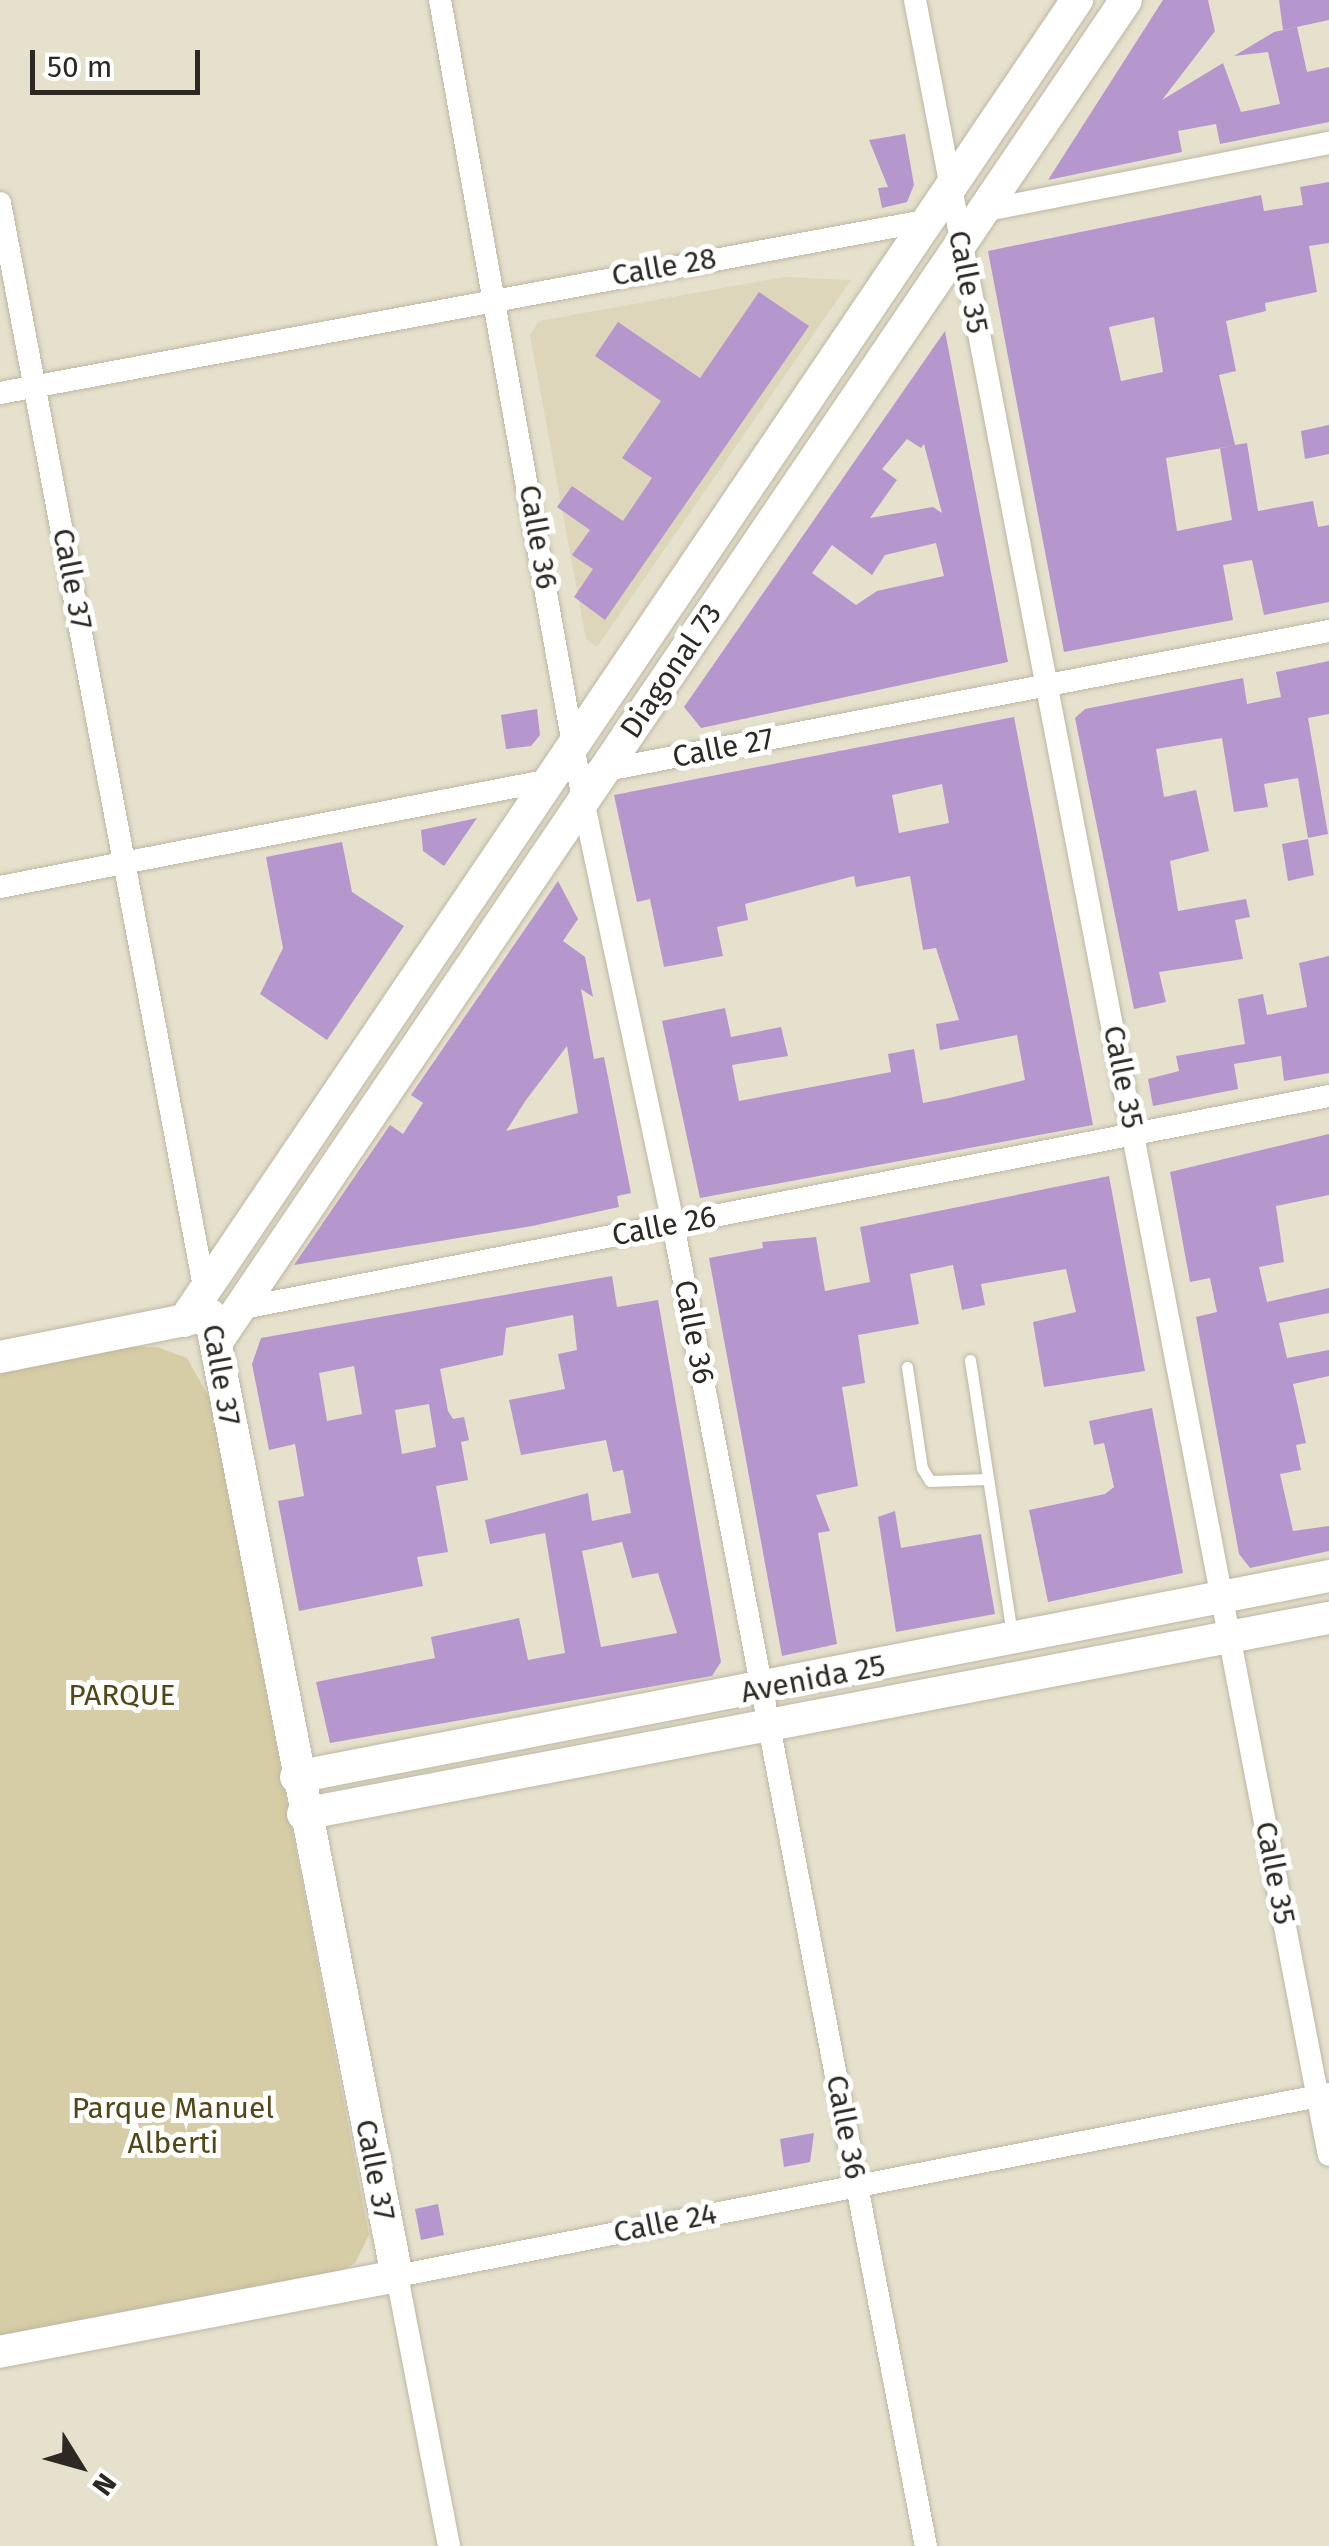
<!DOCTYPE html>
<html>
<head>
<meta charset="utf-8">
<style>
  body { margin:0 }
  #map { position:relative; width:1329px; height:2546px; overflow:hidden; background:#e6e1cc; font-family:"Fira Sans",sans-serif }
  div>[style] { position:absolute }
  .built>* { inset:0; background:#ddd6bb }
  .green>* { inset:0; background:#d6cca5 }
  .building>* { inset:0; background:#b597cd }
  .roads { filter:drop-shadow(0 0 2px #bcb7a3) drop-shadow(0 0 2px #bcb7a3) }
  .service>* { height:11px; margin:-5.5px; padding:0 5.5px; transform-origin:5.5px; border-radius:5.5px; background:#fff }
  .minor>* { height:22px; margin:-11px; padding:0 11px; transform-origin:11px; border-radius:11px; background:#fff }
  .secondary>* { height:32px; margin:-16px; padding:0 16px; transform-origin:16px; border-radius:16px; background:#fff }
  span { translate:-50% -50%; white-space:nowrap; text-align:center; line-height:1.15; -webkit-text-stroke:10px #fff; paint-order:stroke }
  .street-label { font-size:30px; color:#2b2922 }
  .park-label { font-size:30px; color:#534717 }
  .north { position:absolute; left:30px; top:2416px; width:100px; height:100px; -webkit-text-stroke:8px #fff; paint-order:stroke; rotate:127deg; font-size:28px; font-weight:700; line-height:40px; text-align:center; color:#2b2922 }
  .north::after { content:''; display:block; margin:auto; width:35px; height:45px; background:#2b2922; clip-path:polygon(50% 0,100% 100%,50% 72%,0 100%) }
  .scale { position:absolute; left:30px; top:50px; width:170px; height:45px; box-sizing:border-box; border:5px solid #2b2922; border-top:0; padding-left:12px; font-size:30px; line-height:35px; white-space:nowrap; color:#2b2922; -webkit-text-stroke:8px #fff; paint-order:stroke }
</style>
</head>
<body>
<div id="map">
  <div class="built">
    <i style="clip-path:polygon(784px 277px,851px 280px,597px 647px,586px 639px,530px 335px,539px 321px)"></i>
  </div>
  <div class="green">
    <i style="clip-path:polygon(128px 1347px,157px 1347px,187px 1358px,211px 1401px,369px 2235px,355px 2263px,340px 2272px,0 2338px,0 1372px)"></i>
  </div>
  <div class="building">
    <i style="clip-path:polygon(1163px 0,1208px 0,1215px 31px,1162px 100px,1223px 63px,1241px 112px,1280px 104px,1268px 52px,1234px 56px,1274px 32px,1297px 27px,1307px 72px,1329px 67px,1329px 122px,1220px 144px,1216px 124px,1178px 131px,1182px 152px,1048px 180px)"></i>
    <i style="clip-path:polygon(1279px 0,1329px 0,1329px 20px,1283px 30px)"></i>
    <i style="clip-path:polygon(905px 134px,914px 185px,907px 202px,882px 208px,878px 188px,888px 187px,869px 140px)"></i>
    <i style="clip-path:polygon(evenodd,1329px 182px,1329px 243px,1309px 246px,1317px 292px,1265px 303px,1266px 311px,1226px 321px,1236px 371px,1219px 375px,1235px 445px,1247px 443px,1258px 511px,1313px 501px,1318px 527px,1329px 525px,1329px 602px,1264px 615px,1252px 560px,1223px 565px,1233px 620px,1064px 652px,988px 251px,1261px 195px,1264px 211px,1303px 205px,1300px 187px,1329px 182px,1154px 317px,1163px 372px,1121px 381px,1109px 327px,1154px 317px,1329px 182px,1233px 446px,1220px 448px,1232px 520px,1177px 531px,1166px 458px,1233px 446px)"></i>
    <i style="clip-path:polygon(759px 292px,809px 326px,605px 620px,574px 597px,593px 569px,572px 555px,590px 530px,557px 507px,572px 486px,623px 521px,652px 478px,622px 458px,661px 401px,595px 356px,618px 322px,700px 378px)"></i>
    <i style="clip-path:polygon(evenodd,945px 331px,1008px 662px,701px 728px,684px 707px,945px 331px,907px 439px,921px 448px,924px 444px,942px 513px,933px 507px,870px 518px,897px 480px,882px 469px,907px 439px,945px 331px,936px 543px,944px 576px,877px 591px,856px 605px,812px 573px,832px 545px,872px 575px,885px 555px,936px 543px)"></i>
    <i style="clip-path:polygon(1329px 425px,1329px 454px,1305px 459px,1301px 431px)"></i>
    <i style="clip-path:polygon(1329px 661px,1329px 714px,1308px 718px,1328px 834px,1308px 838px,1298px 778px,1264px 784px,1268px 807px,1234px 812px,1222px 738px,1156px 749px,1164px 797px,1196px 790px,1209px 851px,1170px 861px,1178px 911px,1246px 899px,1250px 917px,1235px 920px,1243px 959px,1159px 972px,1166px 1002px,1134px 1009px,1075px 718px,1085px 709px,1243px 678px,1247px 704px,1281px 697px,1276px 672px)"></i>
    <i style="clip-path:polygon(537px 709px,540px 735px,531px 746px,506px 749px,501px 715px)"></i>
    <i style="clip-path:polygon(evenodd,1014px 717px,1093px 1125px,700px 1198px,662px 1021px,725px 1008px,731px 1037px,781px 1027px,788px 1056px,732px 1065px,739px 1101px,891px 1072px,888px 1054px,914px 1049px,923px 1103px,949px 1098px,1025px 1080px,1017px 1035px,940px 1050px,936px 1024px,959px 1020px,936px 948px,923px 950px,910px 876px,856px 887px,854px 876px,745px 904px,748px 920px,717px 927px,723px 956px,664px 967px,650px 899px,637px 902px,614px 795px,1014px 717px,942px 784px,949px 823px,899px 833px,892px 795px,942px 784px)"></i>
    <i style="clip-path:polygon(477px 818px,444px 866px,423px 851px,421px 830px)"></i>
    <i style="clip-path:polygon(1308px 839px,1314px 875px,1288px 881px,1282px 844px)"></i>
    <i style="clip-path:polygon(342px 842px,352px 892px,404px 926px,327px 1040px,260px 994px,283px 948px,266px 857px)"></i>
    <i style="clip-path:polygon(evenodd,558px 881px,578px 919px,563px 941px,585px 957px,593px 997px,581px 989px,594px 1059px,604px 1057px,631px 1193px,617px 1196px,619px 1207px,532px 1226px,294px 1265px,390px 1125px,403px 1134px,423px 1103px,411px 1095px,558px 881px,567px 1046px,578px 1113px,506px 1131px,526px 1100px,567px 1046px)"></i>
    <i style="clip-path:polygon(1329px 956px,1329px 1073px,1284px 1081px,1281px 1056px,1234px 1064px,1238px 1089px,1153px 1106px,1148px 1079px,1179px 1071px,1176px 1056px,1245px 1044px,1238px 999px,1263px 994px,1267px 1015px,1307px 1007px,1299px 963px)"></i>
    <i style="clip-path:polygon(1329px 1134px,1329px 1195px,1276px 1206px,1284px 1262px,1259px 1267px,1267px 1302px,1329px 1288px,1329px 1313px,1279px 1323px,1287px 1358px,1329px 1350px,1329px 1376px,1293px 1384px,1306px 1443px,1296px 1445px,1301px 1470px,1280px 1474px,1293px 1531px,1329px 1526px,1329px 1551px,1250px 1568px,1239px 1554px,1196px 1317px,1217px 1312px,1210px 1278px,1190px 1282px,1170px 1172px)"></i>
    <i style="clip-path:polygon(1109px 1176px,1145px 1371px,1044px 1387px,1033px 1322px,1076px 1312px,1066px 1269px,981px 1284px,985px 1305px,962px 1310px,953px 1265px,910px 1274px,919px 1324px,858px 1335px,865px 1383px,842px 1387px,858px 1486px,816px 1495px,830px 1531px,818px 1533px,837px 1644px,782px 1656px,709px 1258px,763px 1248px,762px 1242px,816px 1237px,825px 1291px,870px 1282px,860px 1227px)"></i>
    <i style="clip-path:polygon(evenodd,612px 1276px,617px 1307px,658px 1300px,721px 1662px,712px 1676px,330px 1743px,316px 1682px,435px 1658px,431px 1637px,519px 1618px,528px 1660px,565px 1653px,545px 1533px,490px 1544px,485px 1520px,588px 1493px,592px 1521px,631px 1513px,623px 1470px,613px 1472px,606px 1440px,521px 1455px,509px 1400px,565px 1389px,558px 1354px,577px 1350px,573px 1315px,506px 1328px,503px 1355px,440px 1369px,448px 1411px,453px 1419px,464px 1417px,469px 1440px,461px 1442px,468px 1480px,436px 1486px,448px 1552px,417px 1557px,423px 1586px,299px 1611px,278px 1501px,304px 1496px,295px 1444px,269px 1450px,252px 1364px,261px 1338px,612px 1276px,354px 1366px,362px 1414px,327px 1421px,319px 1373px,354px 1366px,612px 1276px,429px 1404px,436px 1447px,402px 1454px,395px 1410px,429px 1404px,612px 1276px,622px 1542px,632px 1578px,658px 1573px,677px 1633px,601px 1647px,582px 1551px,622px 1542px)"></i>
    <i style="clip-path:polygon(1152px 1408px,1183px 1573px,1048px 1602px,1029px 1510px,1105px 1494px,1114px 1487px,1104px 1443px,1094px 1445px,1089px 1421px)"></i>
    <i style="clip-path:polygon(895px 1511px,901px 1548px,981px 1534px,995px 1614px,896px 1632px,878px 1517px)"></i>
    <i style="clip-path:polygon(814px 2133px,810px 2162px,784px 2167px,780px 2139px)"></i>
    <i style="clip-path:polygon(438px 2204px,444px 2235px,421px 2240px,415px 2209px)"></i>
  </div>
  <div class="roads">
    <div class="service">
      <i style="left:970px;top:1360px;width:277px;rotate:81.3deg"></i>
      <i style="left:907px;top:1367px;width:102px;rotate:81.6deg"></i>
      <i style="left:922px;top:1468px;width:15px;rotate:58deg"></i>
      <i style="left:930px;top:1481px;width:58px;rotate:-2deg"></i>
    </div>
    <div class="minor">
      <i style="left:440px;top:0;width:813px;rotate:79.87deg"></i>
      <i style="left:583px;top:800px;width:433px;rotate:78deg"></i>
      <i style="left:673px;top:1224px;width:1346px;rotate:79.17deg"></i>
      <i style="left:915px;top:0;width:2194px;rotate:79.13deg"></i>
      <i style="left:0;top:203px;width:1113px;rotate:79.34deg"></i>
      <i style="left:977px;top:212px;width:359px;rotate:-11.1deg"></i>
      <i style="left:0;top:393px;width:951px;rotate:-10.54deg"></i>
      <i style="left:596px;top:772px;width:746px;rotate:-10.89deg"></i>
      <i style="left:0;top:887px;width:565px;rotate:-11.01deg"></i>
      <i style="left:233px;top:1310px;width:1117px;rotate:-11.05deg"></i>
      <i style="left:449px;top:2546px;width:275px;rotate:-100.9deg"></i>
      <i style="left:397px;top:2276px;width:950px;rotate:-11.05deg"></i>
    </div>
    <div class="secondary">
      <i style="left:184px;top:1321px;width:1595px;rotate:-55.94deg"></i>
      <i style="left:216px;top:1343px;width:1622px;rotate:-55.88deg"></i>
      <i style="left:0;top:1357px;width:214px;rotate:-11.3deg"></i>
      <i style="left:210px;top:1315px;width:979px;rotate:78.99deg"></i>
      <i style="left:397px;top:2276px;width:404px;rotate:169.2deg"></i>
      <i style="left:296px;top:1777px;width:1052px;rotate:-11.01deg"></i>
      <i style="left:303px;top:1814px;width:1045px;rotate:-10.82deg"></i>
    </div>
  </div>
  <div class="street-label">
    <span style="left:664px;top:267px;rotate:-10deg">Calle 28</span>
    <span style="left:968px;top:282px;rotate:79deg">Calle 35</span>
    <span style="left:538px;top:537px;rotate:80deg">Calle 36</span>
    <span style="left:72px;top:579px;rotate:79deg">Calle 37</span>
    <span style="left:671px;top:671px;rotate:-56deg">Diagonal 73</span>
    <span style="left:723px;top:748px;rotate:-11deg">Calle 27</span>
    <span style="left:1123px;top:1077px;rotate:79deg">Calle 35</span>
    <span style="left:664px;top:1226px;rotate:-11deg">Calle 26</span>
    <span style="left:694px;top:1332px;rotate:79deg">Calle 36</span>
    <span style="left:221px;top:1375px;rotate:80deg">Calle 37</span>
    <span style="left:813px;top:1679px;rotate:-11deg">Avenida 25</span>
    <span style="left:1275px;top:1873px;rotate:79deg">Calle 35</span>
    <span style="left:846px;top:2127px;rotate:79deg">Calle 36</span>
    <span style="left:375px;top:2170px;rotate:79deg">Calle 37</span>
    <span style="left:665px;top:2223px;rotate:-11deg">Calle 24</span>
  </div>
  <div class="park-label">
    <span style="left:122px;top:1695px">PARQUE</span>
    <span style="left:173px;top:2125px">Parque Manuel<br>Alberti</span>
  </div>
  <div class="north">N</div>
  <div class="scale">50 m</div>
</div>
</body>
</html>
